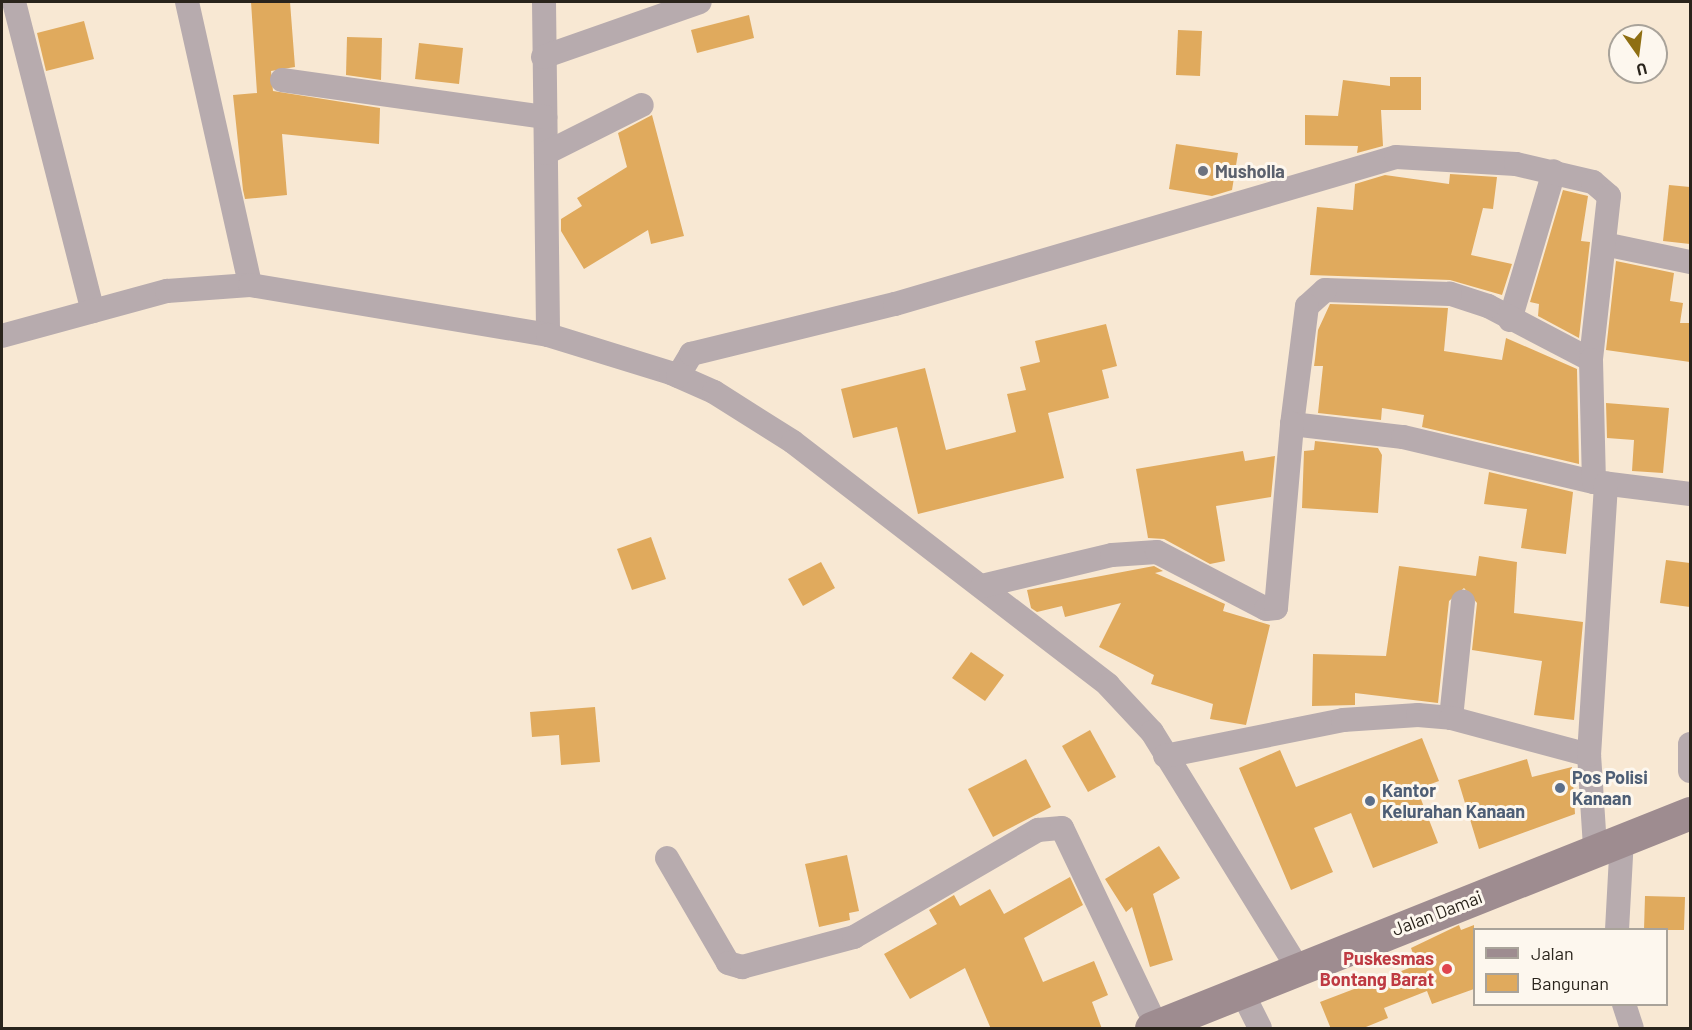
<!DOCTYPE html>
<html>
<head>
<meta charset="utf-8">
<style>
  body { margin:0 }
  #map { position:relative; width:1692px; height:1030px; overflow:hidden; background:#f8e8d3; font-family:Barlow,sans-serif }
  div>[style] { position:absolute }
  .building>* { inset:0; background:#e0aa5d }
  .street>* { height:24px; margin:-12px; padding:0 12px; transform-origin:12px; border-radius:12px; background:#b7abae }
  .secondary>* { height:33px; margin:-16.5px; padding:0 16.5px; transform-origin:16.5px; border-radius:16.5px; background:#9e8c90 }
  .dots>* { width:16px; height:16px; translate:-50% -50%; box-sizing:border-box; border:3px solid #fdf7ee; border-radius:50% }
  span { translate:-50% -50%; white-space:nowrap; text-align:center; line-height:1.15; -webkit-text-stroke:6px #fdf7ee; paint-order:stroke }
  .worship-label { font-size:18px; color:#5b616d; font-weight:700 }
  .left { translate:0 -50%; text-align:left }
  .service-label { font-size:18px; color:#4e5e75; font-weight:700 }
  .street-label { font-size:18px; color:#2a241c }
  .health-label { font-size:18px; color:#be3a42; font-weight:700 }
  .right { translate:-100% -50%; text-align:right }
  .frame { position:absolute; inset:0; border:3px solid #2a241c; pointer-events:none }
  .legend { position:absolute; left:1473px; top:928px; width:195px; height:78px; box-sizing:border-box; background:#fdf7ee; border:2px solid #a9a39a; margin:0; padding:8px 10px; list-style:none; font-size:18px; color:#2a241c }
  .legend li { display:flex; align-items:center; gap:12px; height:30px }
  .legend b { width:30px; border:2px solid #a9a39a }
  .north { position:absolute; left:1608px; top:24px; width:60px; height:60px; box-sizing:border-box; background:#fdf7ee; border:2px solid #a9a39a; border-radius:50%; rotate:166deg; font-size:16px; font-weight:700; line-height:24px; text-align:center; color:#2a241c }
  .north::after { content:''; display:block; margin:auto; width:21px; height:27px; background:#8f6f13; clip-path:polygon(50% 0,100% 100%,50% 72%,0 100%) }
</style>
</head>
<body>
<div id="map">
  <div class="building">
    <i style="clip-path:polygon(251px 2px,290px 2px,295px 67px,271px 71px,273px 91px,380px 108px,379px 144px,282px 134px,287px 195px,245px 199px,243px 190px,233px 95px,257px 93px)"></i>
    <i style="clip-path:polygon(749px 15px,754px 38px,697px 53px,691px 30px)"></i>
    <i style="clip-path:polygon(84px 21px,94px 59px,46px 71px,37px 33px)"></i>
    <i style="clip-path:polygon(1178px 30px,1202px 31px,1200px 76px,1176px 75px)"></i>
    <i style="clip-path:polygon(347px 37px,382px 38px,381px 80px,346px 75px)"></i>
    <i style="clip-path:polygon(419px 43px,463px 48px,459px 84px,415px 79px)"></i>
    <i style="clip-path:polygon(1390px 77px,1421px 77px,1421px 110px,1381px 110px,1383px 146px,1357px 153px,1358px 146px,1305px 145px,1305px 115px,1338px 116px,1343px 80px,1390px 86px)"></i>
    <i style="clip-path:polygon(652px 115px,684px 236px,651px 244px,648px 230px,584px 269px,561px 231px,561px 219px,582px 206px,577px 198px,627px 167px,618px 133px)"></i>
    <i style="clip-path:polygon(1176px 144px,1238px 153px,1232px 190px,1212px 196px,1169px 189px)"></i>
    <i style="clip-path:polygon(1450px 174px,1497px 177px,1493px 209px,1483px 208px,1471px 255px,1512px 264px,1502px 295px,1450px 280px,1310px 275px,1317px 207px,1353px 210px,1355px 184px,1385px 175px,1449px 184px)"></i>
    <i style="clip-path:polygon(1669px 185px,1690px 187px,1690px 244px,1663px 241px)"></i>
    <i style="clip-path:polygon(1563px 190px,1588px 196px,1581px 241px,1590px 242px,1579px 338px,1538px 316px,1539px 304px,1530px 302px)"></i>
    <i style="clip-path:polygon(1616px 261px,1674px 273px,1670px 301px,1683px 303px,1680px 323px,1690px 323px,1690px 362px,1606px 350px)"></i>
    <i style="clip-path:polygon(1330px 304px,1448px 308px,1444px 351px,1502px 360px,1506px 338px,1577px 369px,1579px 464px,1422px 427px,1424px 415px,1382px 408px,1381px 420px,1318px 413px,1323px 366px,1314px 366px,1315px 359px,1318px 330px)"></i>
    <i style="clip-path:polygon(1106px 324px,1117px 366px,1102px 370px,1109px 398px,1048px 413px,1064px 478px,918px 514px,897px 427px,853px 438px,841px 389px,925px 368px,946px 450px,1016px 432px,1007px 394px,1026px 390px,1020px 367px,1040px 362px,1035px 341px)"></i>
    <i style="clip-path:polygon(1606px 403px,1669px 408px,1663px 473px,1632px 471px,1634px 440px,1607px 438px)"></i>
    <i style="clip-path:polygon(1315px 441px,1378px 448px,1382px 455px,1378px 513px,1302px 508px,1304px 451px,1314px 450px)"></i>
    <i style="clip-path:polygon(1243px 451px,1245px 461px,1275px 456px,1271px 497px,1216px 506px,1225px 561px,1210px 564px,1164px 539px,1148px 538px,1136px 469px)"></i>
    <i style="clip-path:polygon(1489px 472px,1573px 492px,1566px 554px,1521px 548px,1527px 509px,1484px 504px)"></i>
    <i style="clip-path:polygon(651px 537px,666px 579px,632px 590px,617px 549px)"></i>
    <i style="clip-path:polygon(1479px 556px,1517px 562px,1514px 613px,1583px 622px,1574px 720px,1534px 715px,1542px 661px,1472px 650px,1477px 603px,1464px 588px,1449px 601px,1438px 703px,1355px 693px,1355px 705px,1312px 706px,1313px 654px,1386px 656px,1399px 566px,1476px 576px)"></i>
    <i style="clip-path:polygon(1666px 560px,1690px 563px,1690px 607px,1660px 603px)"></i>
    <i style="clip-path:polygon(821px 562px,835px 588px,803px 606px,788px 579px)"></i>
    <i style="clip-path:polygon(1154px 566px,1163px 571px,1155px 573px,1225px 604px,1223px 611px,1270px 625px,1246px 725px,1210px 719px,1213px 704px,1151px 684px,1154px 675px,1099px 647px,1121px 603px,1065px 617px,1062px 606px,1037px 612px,1031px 608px,1027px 590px)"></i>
    <i style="clip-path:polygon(971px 652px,1004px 675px,985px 701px,952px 678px)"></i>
    <i style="clip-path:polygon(595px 707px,600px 762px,561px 765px,559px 735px,532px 737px,530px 712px)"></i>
    <i style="clip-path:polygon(1090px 730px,1116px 777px,1088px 792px,1062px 746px)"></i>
    <i style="clip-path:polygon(1422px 738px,1439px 781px,1417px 789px,1438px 843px,1373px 868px,1351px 813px,1314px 828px,1333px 872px,1291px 890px,1239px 768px,1280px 750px,1296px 787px)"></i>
    <i style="clip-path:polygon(1026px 759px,1051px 807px,993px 837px,968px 789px)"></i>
    <i style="clip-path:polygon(1527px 759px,1532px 777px,1572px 767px,1575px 814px,1479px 849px,1458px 780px)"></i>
    <i style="clip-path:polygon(1159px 846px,1180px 878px,1153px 894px,1173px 960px,1150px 967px,1132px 907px,1126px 912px,1105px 879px)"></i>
    <i style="clip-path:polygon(847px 855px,859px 911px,849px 913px,850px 920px,819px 927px,805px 864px)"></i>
    <i style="clip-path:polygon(1070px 877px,1083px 905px,1024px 938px,1043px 982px,1094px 961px,1108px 995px,1092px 1002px,1102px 1029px,991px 1029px,965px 968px,910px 999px,884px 954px,937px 924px,929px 910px,954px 895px,960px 906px,990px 889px,1004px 914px)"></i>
    <i style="clip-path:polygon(1645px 896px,1685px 897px,1684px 930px,1644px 930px)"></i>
    <i style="clip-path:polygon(1459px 925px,1461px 930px,1474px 925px,1474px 989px,1432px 1004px,1427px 991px,1384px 1008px,1388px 1018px,1361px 1029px,1331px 1029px,1320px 1002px,1417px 965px,1411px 948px)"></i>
  </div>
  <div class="street">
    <i style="left:14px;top:2px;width:319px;rotate:75.7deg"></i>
    <i style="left:187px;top:2px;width:290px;rotate:77.4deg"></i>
    <i style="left:544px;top:2px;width:333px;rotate:89.3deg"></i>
    <i style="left:543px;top:57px;width:166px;rotate:-19.3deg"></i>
    <i style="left:282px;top:80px;width:266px;rotate:8deg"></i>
    <i style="left:546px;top:153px;width:107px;rotate:-26.6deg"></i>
    <i style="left:1604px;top:244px;width:88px;rotate:11.8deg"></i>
    <i style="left:1510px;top:320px;width:155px;rotate:-73.5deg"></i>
    <i style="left:2px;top:336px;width:171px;rotate:-15.3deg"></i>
    <i style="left:167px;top:291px;width:83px;rotate:-4.1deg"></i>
    <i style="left:250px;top:285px;width:302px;rotate:9.5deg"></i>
    <i style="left:548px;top:335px;width:129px;rotate:17.2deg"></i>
    <i style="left:671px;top:373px;width:47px;rotate:23.8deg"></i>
    <i style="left:714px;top:392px;width:93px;rotate:32.3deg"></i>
    <i style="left:793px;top:442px;width:398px;rotate:37.6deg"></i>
    <i style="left:1108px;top:685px;width:64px;rotate:46.9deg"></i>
    <i style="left:1152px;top:732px;width:276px;rotate:58.3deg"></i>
    <i style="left:1591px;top:360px;width:116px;rotate:-152.3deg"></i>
    <i style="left:1488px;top:306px;width:40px;rotate:-162deg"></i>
    <i style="left:1450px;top:294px;width:125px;rotate:-178.2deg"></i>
    <i style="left:1325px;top:290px;width:24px;rotate:138deg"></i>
    <i style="left:1307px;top:306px;width:119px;rotate:97.2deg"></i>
    <i style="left:1292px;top:424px;width:112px;rotate:6.7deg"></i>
    <i style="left:1403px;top:437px;width:196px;rotate:13.3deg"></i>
    <i style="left:1594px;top:482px;width:97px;rotate:7.1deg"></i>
    <i style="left:678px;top:376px;width:26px;rotate:-59deg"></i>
    <i style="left:691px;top:354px;width:210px;rotate:-13.8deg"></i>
    <i style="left:895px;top:304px;width:522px;rotate:-16.35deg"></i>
    <i style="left:1396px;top:157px;width:120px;rotate:3.3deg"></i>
    <i style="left:1516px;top:164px;width:79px;rotate:13.2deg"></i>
    <i style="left:1593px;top:182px;width:21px;rotate:41deg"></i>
    <i style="left:1609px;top:196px;width:165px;rotate:96.3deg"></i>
    <i style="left:1591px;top:360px;width:122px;rotate:88.6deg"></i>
    <i style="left:982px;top:586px;width:134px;rotate:-13.4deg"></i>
    <i style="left:1112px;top:555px;width:45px;rotate:-3.8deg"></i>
    <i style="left:1157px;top:552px;width:123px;rotate:27.6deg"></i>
    <i style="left:1266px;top:609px;width:10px;rotate:-6deg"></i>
    <i style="left:1276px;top:608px;width:185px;rotate:-85deg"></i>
    <i style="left:1451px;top:718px;width:117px;rotate:-84.1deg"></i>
    <i style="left:1690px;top:744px;width:27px;rotate:90deg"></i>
    <i style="left:1165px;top:756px;width:182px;rotate:-11.4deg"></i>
    <i style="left:1343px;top:720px;width:75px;rotate:-3.8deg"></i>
    <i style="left:1418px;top:715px;width:33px;rotate:5deg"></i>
    <i style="left:1451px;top:718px;width:143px;rotate:15deg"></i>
    <i style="left:1595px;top:847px;width:92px;rotate:-93.7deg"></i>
    <i style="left:1589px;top:755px;width:272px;rotate:-86.4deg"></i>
    <i style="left:667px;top:858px;width:121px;rotate:59.8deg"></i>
    <i style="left:728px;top:963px;width:15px;rotate:16deg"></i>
    <i style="left:742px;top:967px;width:116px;rotate:-15deg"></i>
    <i style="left:854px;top:937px;width:213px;rotate:-30.2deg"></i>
    <i style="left:1038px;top:830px;width:24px;rotate:-5deg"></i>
    <i style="left:1062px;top:828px;width:218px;rotate:64.5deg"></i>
    <i style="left:1617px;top:930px;width:91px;rotate:-86.9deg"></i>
    <i style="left:1241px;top:990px;width:42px;rotate:63.4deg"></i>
    <i style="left:1624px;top:1004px;width:25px;rotate:72deg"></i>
  </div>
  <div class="secondary">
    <i style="left:1151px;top:1028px;width:580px;rotate:-21.75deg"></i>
  </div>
  <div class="dots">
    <i style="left:1203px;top:171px;background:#6b7280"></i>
    <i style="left:1560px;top:788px;background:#5c6f8a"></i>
    <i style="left:1370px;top:801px;background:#5c6f8a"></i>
    <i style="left:1447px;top:969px;background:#e0444e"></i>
  </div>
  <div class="worship-label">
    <span class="left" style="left:1215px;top:171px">Musholla</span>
  </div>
  <div class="service-label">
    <span class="left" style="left:1572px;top:788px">Pos Polisi<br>Kanaan</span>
    <span class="left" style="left:1382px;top:801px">Kantor<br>Kelurahan Kanaan</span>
  </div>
  <div class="street-label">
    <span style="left:1437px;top:913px;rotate:-21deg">Jalan Damai</span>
  </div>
  <div class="health-label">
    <span class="right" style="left:1434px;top:969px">Puskesmas<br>Bontang Barat</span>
  </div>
  <div class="frame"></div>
  <ul class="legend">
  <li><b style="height:8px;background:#9e8c90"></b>Jalan</li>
  <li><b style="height:16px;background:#e0aa5d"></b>Bangunan</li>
  </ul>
  <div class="north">U</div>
</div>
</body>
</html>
